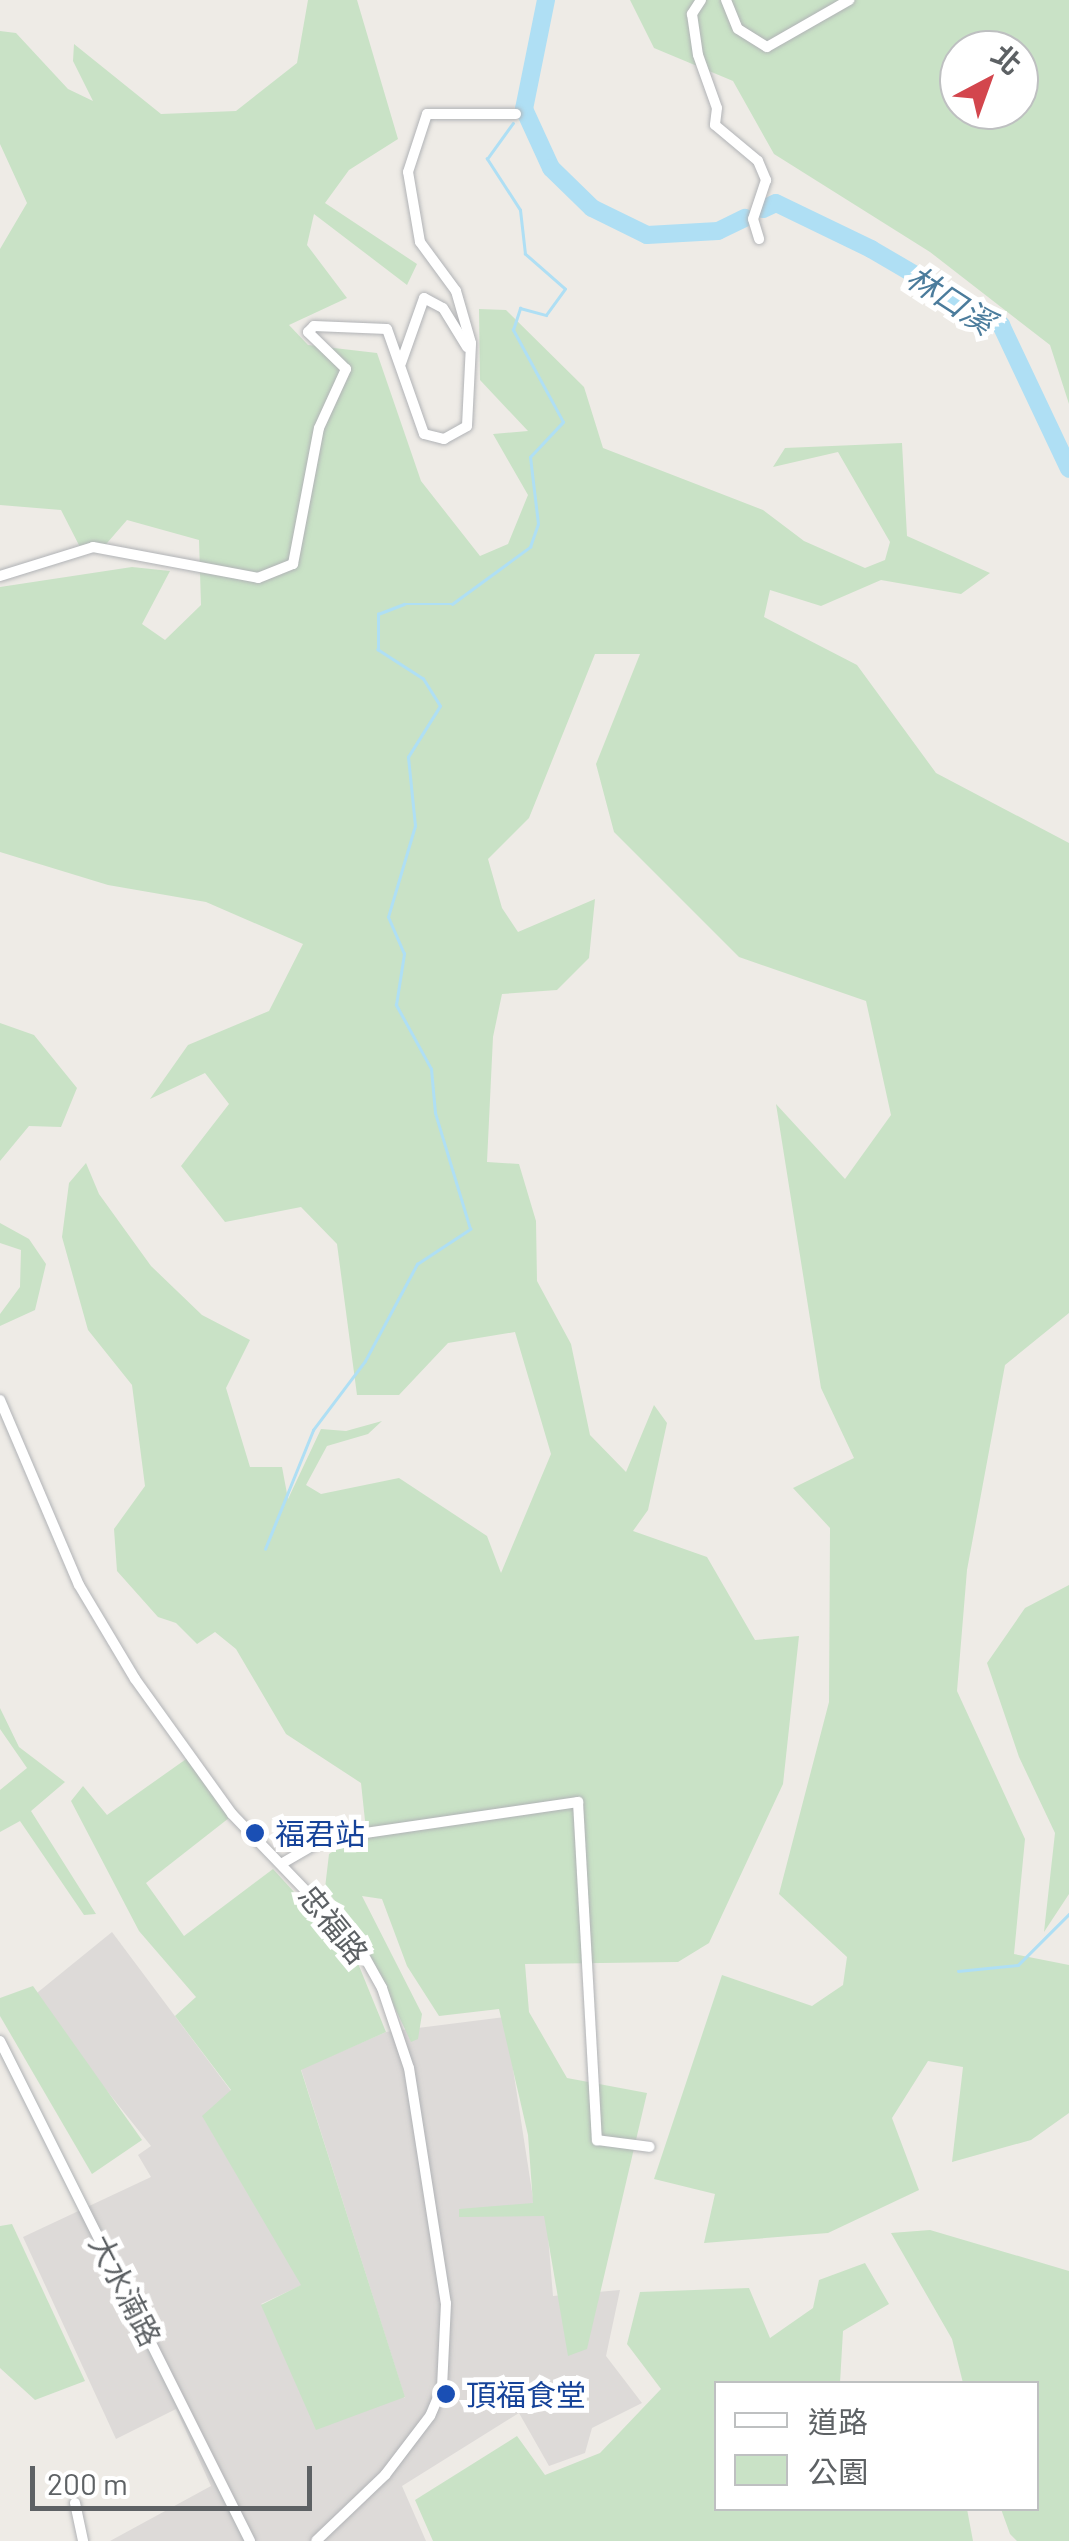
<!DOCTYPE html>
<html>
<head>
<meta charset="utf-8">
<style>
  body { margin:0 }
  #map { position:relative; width:1069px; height:2541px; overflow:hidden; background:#eeebe6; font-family:Barlow,"Noto Sans TC",sans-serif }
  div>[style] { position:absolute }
  .industrial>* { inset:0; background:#dddad8 }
  .green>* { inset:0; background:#c9e2c6 }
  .stream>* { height:2.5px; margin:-1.25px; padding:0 1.25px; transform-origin:1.25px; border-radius:1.25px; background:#afdff4 }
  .river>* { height:18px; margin:-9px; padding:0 9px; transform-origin:9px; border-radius:9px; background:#afdff4 }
  .roads { filter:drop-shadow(0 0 2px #b1b3b6) drop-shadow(0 0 2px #b1b3b6) }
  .minor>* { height:10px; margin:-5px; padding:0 5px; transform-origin:5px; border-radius:5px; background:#fff }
  .dots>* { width:28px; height:28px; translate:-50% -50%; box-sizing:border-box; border:5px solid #fff; border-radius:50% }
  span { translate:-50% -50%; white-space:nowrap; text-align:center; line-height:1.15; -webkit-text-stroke:10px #fff; paint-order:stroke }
  .transit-label { font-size:30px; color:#164399 }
  .left { translate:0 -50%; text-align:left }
  .street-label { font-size:30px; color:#5d6164 }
  .water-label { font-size:32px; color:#4b7c9c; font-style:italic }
  .legend { position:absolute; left:714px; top:2381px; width:325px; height:130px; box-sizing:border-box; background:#fff; border:2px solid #bec0c1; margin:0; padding:12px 18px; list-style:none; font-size:30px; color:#5d6164 }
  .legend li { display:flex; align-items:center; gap:20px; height:50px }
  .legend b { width:50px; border:2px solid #bec0c1 }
  .north { position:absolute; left:939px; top:30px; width:100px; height:100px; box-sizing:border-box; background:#fff; border:2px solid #bec0c1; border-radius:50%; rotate:41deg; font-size:28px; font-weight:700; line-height:40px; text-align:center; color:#5d6164 }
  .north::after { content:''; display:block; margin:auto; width:35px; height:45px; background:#d3464d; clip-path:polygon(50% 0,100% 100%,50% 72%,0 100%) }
  .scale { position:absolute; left:30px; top:2466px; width:282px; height:45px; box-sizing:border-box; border:5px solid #5d6164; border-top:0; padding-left:12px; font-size:30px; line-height:35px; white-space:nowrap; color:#5d6164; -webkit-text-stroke:8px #fff; paint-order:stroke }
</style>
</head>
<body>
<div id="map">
  <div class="industrial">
    <i style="clip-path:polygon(112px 1932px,231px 2091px,203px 2117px,302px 2285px,261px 2304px,405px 2398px,301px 2069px,386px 2032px,505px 2017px,535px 2211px,546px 2211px,553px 2296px,620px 2290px,606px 2356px,642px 2403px,592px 2428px,585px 2453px,549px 2466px,519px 2413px,402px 2486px,426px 2541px,110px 2541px,211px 2486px,176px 2409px,116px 2439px,23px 2237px,151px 2177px,138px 2155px,151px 2146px,32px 1997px)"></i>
  </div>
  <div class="green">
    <i style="clip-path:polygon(308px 0,357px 0,398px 139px,349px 170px,325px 203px,417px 264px,407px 285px,314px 214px,307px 245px,347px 298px,289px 325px,308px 345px,377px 353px,421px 481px,480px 556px,508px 544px,528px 495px,493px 434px,528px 431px,480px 380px,479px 309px,506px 310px,584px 387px,603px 448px,763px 510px,804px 541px,865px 568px,885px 560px,890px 542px,838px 452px,773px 467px,785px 448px,902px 443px,907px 536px,990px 573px,961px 594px,881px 580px,821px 606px,770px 590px,764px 617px,857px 665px,936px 773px,1069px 843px,1069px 1313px,1005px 1365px,967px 1570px,957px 1691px,1025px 1839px,1014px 1954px,1069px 1965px,1069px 2113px,1031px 2140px,952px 2162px,963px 2067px,928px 2061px,892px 2118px,919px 2190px,828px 2233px,704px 2243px,715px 2194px,654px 2179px,722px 1975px,812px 2006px,843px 1985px,847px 1957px,779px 1894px,829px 1702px,830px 1528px,793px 1488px,854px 1458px,821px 1388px,776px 1104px,845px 1179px,891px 1115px,866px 1001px,739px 957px,614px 832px,596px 764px,640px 654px,595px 654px,529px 818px,488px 859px,502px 908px,518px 932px,595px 899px,589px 958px,557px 990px,502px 994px,493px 1037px,487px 1162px,519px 1164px,536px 1221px,537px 1281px,571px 1344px,590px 1435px,626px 1472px,654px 1405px,667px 1423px,648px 1510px,633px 1531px,707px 1557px,755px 1640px,799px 1636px,783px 1784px,709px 1943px,678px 1962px,525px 1964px,529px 2012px,567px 2078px,647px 2093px,587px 2349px,568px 2356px,544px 2216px,459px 2217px,459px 2209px,533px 2203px,528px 2135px,499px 2009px,439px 2016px,407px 1966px,382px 1899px,362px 1896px,422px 2014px,418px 2039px,411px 2042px,359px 1932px,325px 1888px,329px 1854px,366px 1830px,361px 1783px,286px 1734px,236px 1649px,215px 1632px,197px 1644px,176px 1623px,158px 1617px,117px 1571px,114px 1529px,145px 1486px,132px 1385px,88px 1330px,62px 1237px,69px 1183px,86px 1163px,99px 1194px,151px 1266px,202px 1315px,250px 1340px,226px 1388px,250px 1467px,282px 1467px,288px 1499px,321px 1429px,346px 1431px,382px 1421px,368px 1434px,327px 1446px,306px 1485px,321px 1494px,399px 1478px,487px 1536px,501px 1573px,551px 1454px,515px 1332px,448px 1343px,399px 1395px,357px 1395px,337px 1244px,301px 1207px,225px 1222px,181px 1166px,229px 1104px,205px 1073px,150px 1099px,188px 1045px,269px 1011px,303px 944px,206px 902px,108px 885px,0 852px,0 587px,132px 567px,170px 571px,142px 624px,165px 640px,201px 605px,199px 540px,127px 520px,101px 550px,82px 551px,61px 510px,0 505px,0 249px,27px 203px,0 144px,0 31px,16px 33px,68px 89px,93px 101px,73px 61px,74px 44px,161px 114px,236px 111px,297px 63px)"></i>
    <i style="clip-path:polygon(evenodd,630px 0,1069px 0,1069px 404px,1050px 345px,930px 252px,774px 154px,733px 81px,654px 48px,630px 0,959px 50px,1019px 50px,1019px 110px,959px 110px,959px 50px)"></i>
    <i style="clip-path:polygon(0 1023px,34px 1035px,77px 1088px,61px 1127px,29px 1126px,0 1161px)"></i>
    <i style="clip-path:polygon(0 1223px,29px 1239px,46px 1264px,35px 1310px,0 1326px,0 1314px,20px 1287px,21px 1250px,0 1243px)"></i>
    <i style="clip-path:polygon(1069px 1585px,1069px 1894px,1044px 1932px,1055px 1833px,1019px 1757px,987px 1663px,1025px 1608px)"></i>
    <i style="clip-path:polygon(0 1708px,19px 1747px,65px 1782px,31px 1811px,96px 1914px,84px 1915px,20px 1821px,0 1832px,0 1790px,27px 1768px,0 1729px)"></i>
    <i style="clip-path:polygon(189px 1757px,229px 1818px,146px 1883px,184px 1936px,273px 1869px,357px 1961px,386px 2032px,301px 2070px,405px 2397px,316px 2430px,261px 2305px,301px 2285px,202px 2116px,231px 2090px,175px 2016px,196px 1997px,139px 1931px,71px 1801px,83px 1786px,107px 1815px)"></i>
    <i style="clip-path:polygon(33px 1986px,142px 2140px,92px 2174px,0 2016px,0 1998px)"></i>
    <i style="clip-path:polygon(12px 2224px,85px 2381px,35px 2400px,0 2368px,0 2226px)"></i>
    <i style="clip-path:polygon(930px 2230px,1069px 2271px,1069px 2541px,1017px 2541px,1010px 2534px,1001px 2509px,1036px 2508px,1036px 2384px,963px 2383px,952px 2339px,891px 2233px)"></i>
    <i style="clip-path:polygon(865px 2263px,889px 2304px,843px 2331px,840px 2383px,716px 2384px,716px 2508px,967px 2509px,973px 2541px,433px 2541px,415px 2500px,517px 2436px,545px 2475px,600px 2453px,661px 2389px,627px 2344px,640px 2292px,749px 2288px,770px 2338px,813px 2308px,819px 2280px)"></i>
  </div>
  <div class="stream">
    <i style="left:522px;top:111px;width:3px;rotate:-45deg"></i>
    <i style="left:265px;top:1549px;width:128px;rotate:-68deg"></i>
    <i style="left:313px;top:1430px;width:86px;rotate:-53deg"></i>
    <i style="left:365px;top:1361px;width:110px;rotate:-61.8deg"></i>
    <i style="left:417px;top:1264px;width:64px;rotate:-33.4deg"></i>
    <i style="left:470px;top:1229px;width:121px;rotate:-106.8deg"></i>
    <i style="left:435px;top:1113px;width:44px;rotate:-95.2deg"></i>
    <i style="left:431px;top:1069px;width:73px;rotate:-118.7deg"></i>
    <i style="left:396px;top:1005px;width:52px;rotate:-81.1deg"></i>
    <i style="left:404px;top:954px;width:40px;rotate:-113.4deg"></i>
    <i style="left:388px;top:917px;width:95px;rotate:-73.5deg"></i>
    <i style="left:415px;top:826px;width:69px;rotate:-95.8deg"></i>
    <i style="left:408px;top:757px;width:60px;rotate:-57.9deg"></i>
    <i style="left:440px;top:706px;width:32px;rotate:-122deg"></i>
    <i style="left:423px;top:679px;width:54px;rotate:-147.2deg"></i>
    <i style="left:378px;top:650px;width:36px;rotate:-90deg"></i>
    <i style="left:378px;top:614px;width:28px;rotate:-21deg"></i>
    <i style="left:404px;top:604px;width:48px"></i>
    <i style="left:452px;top:604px;width:97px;rotate:-36.2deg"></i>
    <i style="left:530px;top:547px;width:24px;rotate:-71deg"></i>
    <i style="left:538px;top:524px;width:67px;rotate:-96.8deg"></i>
    <i style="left:530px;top:457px;width:48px;rotate:-46.7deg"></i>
    <i style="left:563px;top:422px;width:105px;rotate:-118.5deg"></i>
    <i style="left:513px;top:330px;width:23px;rotate:-72deg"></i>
    <i style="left:520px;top:308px;width:27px;rotate:15deg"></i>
    <i style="left:546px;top:315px;width:32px;rotate:-54deg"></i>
    <i style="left:565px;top:289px;width:53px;rotate:-138.8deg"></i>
    <i style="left:525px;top:254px;width:44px;rotate:-96.5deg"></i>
    <i style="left:520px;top:210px;width:61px;rotate:-122.9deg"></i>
    <i style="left:487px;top:159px;width:44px;rotate:-54.2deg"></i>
    <i style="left:958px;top:1971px;width:60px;rotate:-5.7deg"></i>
    <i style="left:1018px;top:1965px;width:72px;rotate:-45deg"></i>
  </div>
  <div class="river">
    <i style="left:546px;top:0;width:111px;rotate:101.4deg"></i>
    <i style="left:524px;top:109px;width:65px;rotate:65.4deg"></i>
    <i style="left:551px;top:168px;width:57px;rotate:44.3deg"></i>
    <i style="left:592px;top:208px;width:61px;rotate:26.1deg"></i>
    <i style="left:647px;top:235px;width:71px;rotate:-3.2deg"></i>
    <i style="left:718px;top:231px;width:30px;rotate:-26deg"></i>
    <i style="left:763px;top:209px;width:14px;rotate:-25deg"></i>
    <i style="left:776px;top:203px;width:106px;rotate:25.8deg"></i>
    <i style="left:871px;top:249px;width:151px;rotate:30.3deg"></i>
    <i style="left:1001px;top:325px;width:159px;rotate:64.7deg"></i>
  </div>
  <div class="roads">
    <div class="minor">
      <i style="left:701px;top:0;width:17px;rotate:123deg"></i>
      <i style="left:692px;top:14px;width:41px;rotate:81.7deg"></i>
      <i style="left:698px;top:55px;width:56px;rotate:70.3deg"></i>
      <i style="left:717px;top:108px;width:17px;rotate:97deg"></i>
      <i style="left:715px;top:125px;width:56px;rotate:39.9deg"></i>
      <i style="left:758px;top:161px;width:21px;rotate:67deg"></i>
      <i style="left:766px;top:180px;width:41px;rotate:108.4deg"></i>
      <i style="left:753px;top:219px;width:21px;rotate:73deg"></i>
      <i style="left:726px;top:0;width:31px;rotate:68deg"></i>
      <i style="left:738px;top:29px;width:34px;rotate:32deg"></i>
      <i style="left:767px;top:47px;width:95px;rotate:-29.8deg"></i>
      <i style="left:401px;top:363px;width:69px;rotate:-70.5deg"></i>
      <i style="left:424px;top:298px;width:21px;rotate:28deg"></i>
      <i style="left:443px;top:308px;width:46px;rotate:58.4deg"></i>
      <i style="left:0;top:576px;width:97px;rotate:-17.3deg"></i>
      <i style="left:93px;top:547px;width:168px;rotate:10.6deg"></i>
      <i style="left:258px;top:578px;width:38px;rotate:-22deg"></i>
      <i style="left:293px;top:564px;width:138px;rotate:-79.2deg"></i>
      <i style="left:319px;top:428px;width:65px;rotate:-65.4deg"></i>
      <i style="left:346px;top:369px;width:53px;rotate:-135.8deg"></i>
      <i style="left:308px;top:332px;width:8px;rotate:-45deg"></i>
      <i style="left:314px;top:326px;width:73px;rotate:2.4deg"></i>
      <i style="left:387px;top:329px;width:111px;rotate:70.6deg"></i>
      <i style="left:424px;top:434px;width:21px;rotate:14deg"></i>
      <i style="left:444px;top:439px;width:26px;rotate:-29deg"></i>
      <i style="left:467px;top:426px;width:83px;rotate:-87.2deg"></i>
      <i style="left:471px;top:343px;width:54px;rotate:-106.1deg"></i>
      <i style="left:456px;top:291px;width:61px;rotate:-126.3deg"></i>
      <i style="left:420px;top:242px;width:71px;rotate:-99.7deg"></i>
      <i style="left:408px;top:172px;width:61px;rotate:-71.9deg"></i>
      <i style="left:427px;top:114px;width:89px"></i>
      <i style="left:0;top:1400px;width:201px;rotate:66.9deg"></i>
      <i style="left:79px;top:1585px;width:109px;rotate:59.2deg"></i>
      <i style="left:135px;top:1679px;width:166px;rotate:54.3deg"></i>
      <i style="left:232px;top:1814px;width:182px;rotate:46.1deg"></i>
      <i style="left:358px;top:1945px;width:49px;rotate:60.8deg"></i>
      <i style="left:382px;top:1988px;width:84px;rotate:71.4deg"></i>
      <i style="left:409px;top:2068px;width:238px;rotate:81.1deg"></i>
      <i style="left:446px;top:2303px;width:85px;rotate:92.7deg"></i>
      <i style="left:442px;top:2388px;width:30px;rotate:113deg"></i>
      <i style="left:430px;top:2416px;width:74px;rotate:127.3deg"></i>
      <i style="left:385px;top:2475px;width:95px;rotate:136.3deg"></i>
      <i style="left:281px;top:1864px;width:50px;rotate:-30.2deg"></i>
      <i style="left:324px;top:1839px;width:257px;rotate:-8.3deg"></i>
      <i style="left:578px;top:1802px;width:339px;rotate:86.8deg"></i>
      <i style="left:597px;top:2140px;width:53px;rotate:7.5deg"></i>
      <i style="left:0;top:2041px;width:559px;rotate:63.43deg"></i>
      <i style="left:75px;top:2503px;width:39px;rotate:78deg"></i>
    </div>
  </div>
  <div class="dots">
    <i style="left:255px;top:1833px;background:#1a4fb4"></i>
    <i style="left:446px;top:2394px;background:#1a4fb4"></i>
  </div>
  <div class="transit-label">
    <span class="left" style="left:275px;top:1833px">福君站</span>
    <span class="left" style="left:466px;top:2394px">頂福食堂</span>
  </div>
  <div class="street-label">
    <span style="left:334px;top:1924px;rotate:51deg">忠福路</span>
    <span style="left:126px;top:2290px;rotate:63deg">大水湳路</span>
  </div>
  <div class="water-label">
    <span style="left:951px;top:299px;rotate:33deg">林口溪</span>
  </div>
  <ul class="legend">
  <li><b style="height:12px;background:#fff"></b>道路</li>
  <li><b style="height:28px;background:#c9e2c6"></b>公園</li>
  </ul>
  <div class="north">北</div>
  <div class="scale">200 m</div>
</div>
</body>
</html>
